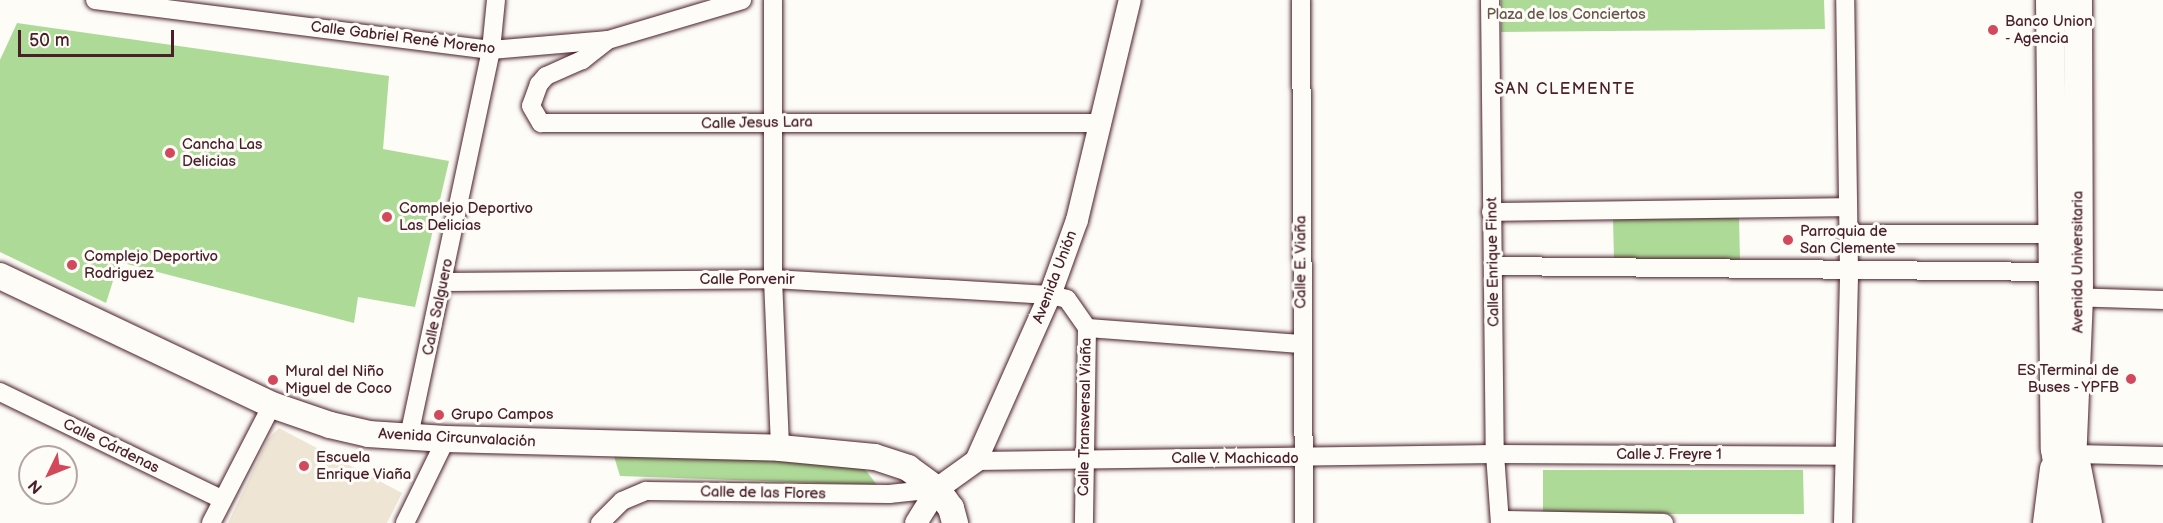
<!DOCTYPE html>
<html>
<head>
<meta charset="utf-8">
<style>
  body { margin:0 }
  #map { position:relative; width:2163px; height:523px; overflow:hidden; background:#fdfcf7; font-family:"Balsamiq Sans",sans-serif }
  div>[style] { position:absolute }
  .built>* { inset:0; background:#efe5d4 }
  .green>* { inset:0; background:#aeda98 }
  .roads { filter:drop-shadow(0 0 2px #4a1f2b) drop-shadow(0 0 2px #4a1f2b) }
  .minor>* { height:18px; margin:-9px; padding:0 9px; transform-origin:9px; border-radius:9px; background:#fdfcf7 }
  .tertiary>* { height:22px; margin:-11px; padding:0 11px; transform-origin:11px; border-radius:11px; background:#fdfcf7 }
  .secondary>* { height:26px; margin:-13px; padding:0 13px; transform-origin:13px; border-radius:13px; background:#fdfcf7 }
  .primary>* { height:28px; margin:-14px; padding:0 14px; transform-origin:14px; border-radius:14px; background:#fdfcf7 }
  .dots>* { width:16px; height:16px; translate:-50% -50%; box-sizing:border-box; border:3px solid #fdfcf7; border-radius:50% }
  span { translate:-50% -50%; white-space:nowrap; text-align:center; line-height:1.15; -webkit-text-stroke:6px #fdfcf7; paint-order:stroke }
  .park-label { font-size:15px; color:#68574c }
  .poi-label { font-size:15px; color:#4a1f2b }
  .left { translate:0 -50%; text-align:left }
  .right { translate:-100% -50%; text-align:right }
  .street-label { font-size:15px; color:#4a1f2b }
  .neighbourhood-label { font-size:16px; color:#4a1f2b; letter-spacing:1.5px }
  .north { position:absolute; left:18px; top:445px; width:60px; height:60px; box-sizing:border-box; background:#fdfcf7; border:2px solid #b5a4a5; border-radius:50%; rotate:227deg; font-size:16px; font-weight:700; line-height:24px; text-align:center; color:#4a1f2b }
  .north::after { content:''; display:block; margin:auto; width:21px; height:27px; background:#d1495b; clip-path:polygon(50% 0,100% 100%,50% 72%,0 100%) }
  .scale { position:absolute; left:18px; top:30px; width:156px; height:27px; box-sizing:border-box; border:3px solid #4a1f2b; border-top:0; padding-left:8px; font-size:18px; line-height:21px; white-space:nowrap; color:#4a1f2b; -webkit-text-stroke:4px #fdfcf7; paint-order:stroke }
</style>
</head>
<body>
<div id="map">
  <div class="built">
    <i style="clip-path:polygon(279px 428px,402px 493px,387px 523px,228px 523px,268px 439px)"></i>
  </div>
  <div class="green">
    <i style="clip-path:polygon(1501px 0,1824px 0,1825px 29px,1501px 32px)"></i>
    <i style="clip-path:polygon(17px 23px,389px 76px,383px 149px,449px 161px,415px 307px,358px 297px,354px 323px,119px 262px,106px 303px,0 252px,0 60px)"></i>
    <i style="clip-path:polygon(1739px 216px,1740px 261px,1614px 260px,1613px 217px)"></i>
    <i style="clip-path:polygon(613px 453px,850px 461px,864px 468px,877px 485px,620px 476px)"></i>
    <i style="clip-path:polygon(1543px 470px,1803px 470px,1804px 514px,1543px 514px)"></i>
  </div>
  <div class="roads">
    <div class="minor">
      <i style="left:95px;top:0;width:399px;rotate:7.2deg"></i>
      <i style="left:491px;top:50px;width:117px;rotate:-4.9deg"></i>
      <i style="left:608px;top:40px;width:140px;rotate:-16.6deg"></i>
      <i style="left:773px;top:0;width:279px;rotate:90deg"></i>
      <i style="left:773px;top:279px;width:169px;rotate:87.6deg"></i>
      <i style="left:1301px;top:0;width:523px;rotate:89.67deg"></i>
      <i style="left:1490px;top:0;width:454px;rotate:89.4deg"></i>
      <i style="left:1495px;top:454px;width:69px;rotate:85.9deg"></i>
      <i style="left:608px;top:40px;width:33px;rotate:142deg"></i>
      <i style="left:582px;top:60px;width:39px;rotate:156deg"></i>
      <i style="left:546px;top:76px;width:11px;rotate:131deg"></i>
      <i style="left:539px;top:84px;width:23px;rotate:110deg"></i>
      <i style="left:531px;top:106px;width:20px;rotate:60deg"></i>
      <i style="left:541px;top:123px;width:559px"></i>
      <i style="left:1491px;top:212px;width:356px;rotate:-0.8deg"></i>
      <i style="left:1848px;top:234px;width:214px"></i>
      <i style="left:1494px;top:266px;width:568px;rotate:0.61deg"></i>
      <i style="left:444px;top:282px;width:329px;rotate:-0.5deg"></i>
      <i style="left:773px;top:279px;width:277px;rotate:3.3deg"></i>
      <i style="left:1050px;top:295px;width:17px;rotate:13deg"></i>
      <i style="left:1067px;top:299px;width:35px;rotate:55deg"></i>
      <i style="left:1087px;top:328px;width:195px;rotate:90.9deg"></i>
      <i style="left:2069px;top:297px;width:94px;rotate:1.8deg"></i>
      <i style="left:1087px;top:328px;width:215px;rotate:4.3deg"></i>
      <i style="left:0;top:392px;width:246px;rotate:25.8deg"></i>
      <i style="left:409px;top:436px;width:395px;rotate:-78deg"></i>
      <i style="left:491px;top:50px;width:50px;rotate:-84.3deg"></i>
      <i style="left:2075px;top:454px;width:88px;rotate:1.3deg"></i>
      <i style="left:976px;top:461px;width:519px;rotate:-0.77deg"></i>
      <i style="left:1495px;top:454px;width:349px;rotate:0.3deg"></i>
      <i style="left:1500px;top:520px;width:164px;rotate:1deg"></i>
      <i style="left:211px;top:523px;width:133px;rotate:-62.7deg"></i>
      <i style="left:405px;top:523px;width:93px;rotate:-64deg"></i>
      <i style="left:600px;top:523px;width:31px;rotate:-45deg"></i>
      <i style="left:622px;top:501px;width:26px;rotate:-23deg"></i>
      <i style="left:646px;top:491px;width:243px;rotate:0.7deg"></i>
      <i style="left:889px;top:494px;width:48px;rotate:-5.9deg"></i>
      <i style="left:1843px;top:523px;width:251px;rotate:-88.6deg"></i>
      <i style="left:1849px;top:272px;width:272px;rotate:-90.8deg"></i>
    </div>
    <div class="tertiary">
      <i style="left:916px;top:523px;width:40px;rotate:-58deg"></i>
      <i style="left:937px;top:489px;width:48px;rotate:-35.7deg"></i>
      <i style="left:976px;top:461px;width:182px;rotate:-66deg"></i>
      <i style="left:1050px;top:295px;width:80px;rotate:-70.2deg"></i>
      <i style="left:1077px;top:220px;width:226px;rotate:-76.5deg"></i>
    </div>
    <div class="secondary">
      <i style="left:0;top:276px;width:301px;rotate:25.4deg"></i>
      <i style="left:272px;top:405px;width:61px;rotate:19deg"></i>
      <i style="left:330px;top:425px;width:39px;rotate:13deg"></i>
      <i style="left:368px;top:434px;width:78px;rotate:3.7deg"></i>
      <i style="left:446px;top:439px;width:334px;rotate:1.5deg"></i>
      <i style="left:780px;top:448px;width:95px;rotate:5.4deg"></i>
      <i style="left:875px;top:457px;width:35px;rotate:18deg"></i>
      <i style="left:908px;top:468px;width:36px;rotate:36deg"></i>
      <i style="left:937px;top:489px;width:24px;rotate:54deg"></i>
      <i style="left:951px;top:508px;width:16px;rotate:75deg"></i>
      <i style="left:2077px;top:462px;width:62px;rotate:78.9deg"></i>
      <i style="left:2046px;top:523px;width:55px;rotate:-82.7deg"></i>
    </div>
    <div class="primary">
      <i style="left:2050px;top:0;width:449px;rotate:89.4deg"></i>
      <i style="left:2055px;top:449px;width:75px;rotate:81.5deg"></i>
      <i style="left:2071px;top:488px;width:191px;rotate:-87.6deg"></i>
      <i style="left:2079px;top:297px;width:297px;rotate:-90.2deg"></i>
    </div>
  </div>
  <div class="dots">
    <i style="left:1993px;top:30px;background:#d1495b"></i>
    <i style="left:170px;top:153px;background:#d1495b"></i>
    <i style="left:387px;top:217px;background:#d1495b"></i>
    <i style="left:1788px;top:240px;background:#d1495b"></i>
    <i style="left:72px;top:265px;background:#d1495b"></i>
    <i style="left:2131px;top:379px;background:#d1495b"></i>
    <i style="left:273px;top:380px;background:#d1495b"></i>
    <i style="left:439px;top:415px;background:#d1495b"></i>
    <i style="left:304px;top:466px;background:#d1495b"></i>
  </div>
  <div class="park-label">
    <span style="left:1566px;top:15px">Plaza de los Conciertos</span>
  </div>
  <div class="poi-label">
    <span class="left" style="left:2005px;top:30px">Banco Union<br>- Agencia</span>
    <span class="left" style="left:182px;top:153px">Cancha Las<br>Delicias</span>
    <span class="left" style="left:399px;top:217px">Complejo Deportivo<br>Las Delicias</span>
    <span class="left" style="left:1800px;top:240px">Parroquia de<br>San Clemente</span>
    <span class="left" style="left:84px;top:265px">Complejo Deportivo<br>Rodriguez</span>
    <span class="right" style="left:2119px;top:379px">ES Terminal de<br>Buses - YPFB</span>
    <span class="left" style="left:285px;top:380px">Mural del Niño<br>Miguel de Coco</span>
    <span class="left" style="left:451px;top:415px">Grupo Campos</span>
    <span class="left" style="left:316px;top:466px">Escuela<br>Enrique Viaña</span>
  </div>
  <div class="street-label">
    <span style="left:403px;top:38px;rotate:7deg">Calle Gabriel René Moreno</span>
    <span style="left:757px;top:123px;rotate:-1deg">Calle Jesus Lara</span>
    <span style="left:1301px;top:262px;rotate:-90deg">Calle E. Viaña</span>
    <span style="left:1493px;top:262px;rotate:-91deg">Calle Enrique Finot</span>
    <span style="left:2078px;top:262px;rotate:-90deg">Avenida Universitaria</span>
    <span style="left:1055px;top:277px;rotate:-69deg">Avenida Unión</span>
    <span style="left:747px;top:280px">Calle Porvenir</span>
    <span style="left:438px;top:307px;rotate:-78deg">Calle Salguero</span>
    <span style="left:1085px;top:417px;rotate:-89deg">Calle Transversal Viaña</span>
    <span style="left:457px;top:438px;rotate:3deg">Avenida Circunvalación</span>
    <span style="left:111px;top:446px;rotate:26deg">Calle Cárdenas</span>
    <span style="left:1669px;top:455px">Calle J. Freyre 1</span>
    <span style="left:1235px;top:459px">Calle V. Machicado</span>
    <span style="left:763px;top:493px;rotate:1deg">Calle de las Flores</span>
  </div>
  <div class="neighbourhood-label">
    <span style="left:1565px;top:90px">SAN CLEMENTE</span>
  </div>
  <div class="north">N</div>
  <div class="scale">50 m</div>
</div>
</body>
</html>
